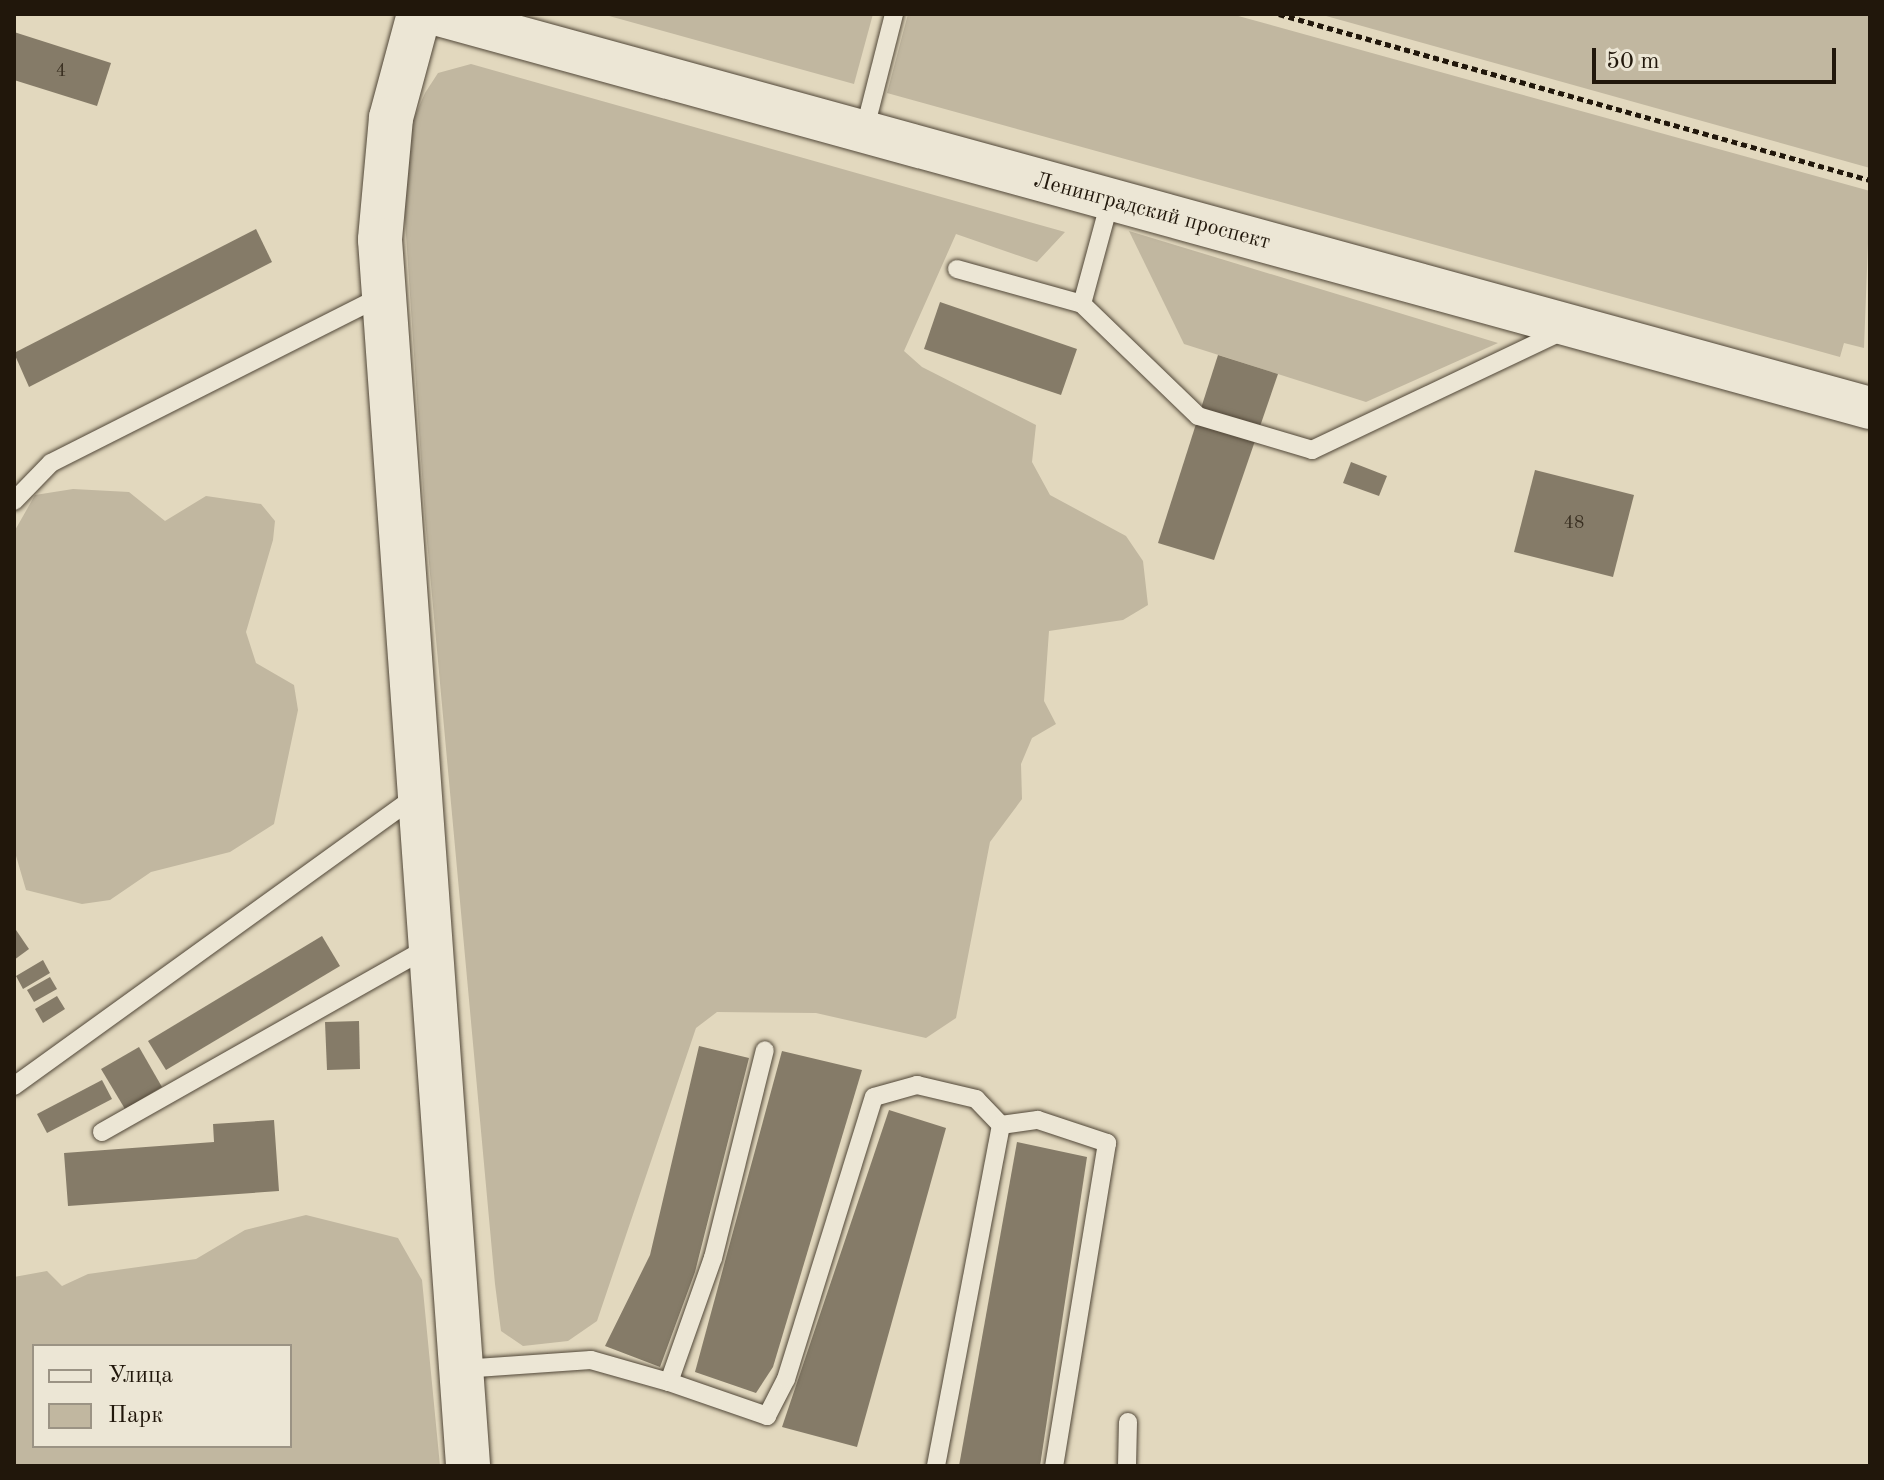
<!DOCTYPE html>
<html>
<head>
<meta charset="utf-8">
<style>
  body { margin:0 }
  #map { position:relative; width:1884px; height:1480px; overflow:hidden; background:#e2d8be; font-family:"Old Standard TT",serif }
  div>[style] { position:absolute }
  .green>* { inset:0; background:#c1b7a0 }
  .building>* { inset:0; background:#857b68 }
  .path>* { height:5px; margin-top:-2.5px; transform-origin:0; background:repeating-linear-gradient(90deg,#21170b 0 6px,transparent 0 10px) }
  .roads { filter:drop-shadow(0 0 2px #514738) drop-shadow(0 0 2px #514738) }
  .service>* { height:18px; margin:-9px; padding:0 9px; transform-origin:9px; border-radius:9px; background:#ece6d5 }
  .tertiary>* { height:42px; margin:-21px; padding:0 21px; transform-origin:21px; border-radius:21px; background:#ece6d5 }
  .secondary>* { height:44px; margin:-22px; padding:0 22px; transform-origin:22px; border-radius:22px; background:#ece6d5 }
  span { translate:-50% -50%; white-space:nowrap; text-align:center; line-height:1.15; -webkit-text-stroke:6px #ece6d5; paint-order:stroke }
  .number-label { font-size:18px; color:#3a3022 }
  .number-label span { -webkit-text-stroke-width:0 }
  .street-label { font-size:22px; color:#21170b }
  .frame { position:absolute; inset:0; border:16px solid #21170b; pointer-events:none }
  .legend { position:absolute; left:32px; top:1344px; width:260px; height:104px; box-sizing:border-box; background:#ece6d5; border:2px solid #9b9384; margin:0; padding:10px 14px; list-style:none; font-size:24px; color:#21170b }
  .legend li { display:flex; align-items:center; gap:16px; height:40px }
  .legend b { width:40px; border:2px solid #9b9384 }
  .scale { position:absolute; left:1592px; top:48px; width:244px; height:36px; box-sizing:border-box; border:4px solid #21170b; border-top:0; padding-left:10px; font-size:24px; line-height:28px; white-space:nowrap; color:#21170b; -webkit-text-stroke:6px #ece6d5; paint-order:stroke }
</style>
</head>
<body>
<div id="map">
  <div class="green">
    <i style="clip-path:polygon(602px 14px,873px 14px,854px 84px)"></i>
    <i style="clip-path:polygon(908px 14px,1231px 14px,1870px 191px,1864px 348px,1844px 343px,1840px 357px,887px 93px)"></i>
    <i style="clip-path:polygon(1319px 14px,1870px 14px,1870px 168px)"></i>
    <i style="clip-path:polygon(471px 64px,1065px 232px,1037px 262px,956px 234px,904px 351px,922px 367px,1036px 425px,1032px 462px,1050px 495px,1126px 536px,1143px 561px,1148px 605px,1123px 620px,1049px 631px,1044px 701px,1056px 724px,1032px 738px,1021px 764px,1022px 799px,990px 842px,956px 1018px,926px 1038px,816px 1013px,717px 1012px,696px 1028px,597px 1321px,568px 1341px,523px 1346px,501px 1331px,495px 1284px,425px 519px,403px 190px,410px 127px,425px 93px,438px 73px)"></i>
    <i style="clip-path:polygon(1129px 231px,1498px 343px,1366px 402px,1184px 344px)"></i>
    <i style="clip-path:polygon(73px 489px,129px 492px,165px 521px,206px 496px,261px 504px,275px 521px,273px 540px,246px 632px,256px 663px,294px 685px,298px 710px,274px 824px,230px 852px,151px 872px,110px 900px,82px 904px,26px 890px,14px 849px,14px 532px,35px 495px)"></i>
    <i style="clip-path:polygon(evenodd,306px 1215px,398px 1238px,422px 1280px,440px 1466px,14px 1466px,14px 1277px,47px 1271px,62px 1286px,88px 1274px,196px 1259px,245px 1230px,306px 1215px,290px 1346px,290px 1446px,34px 1446px,34px 1346px,290px 1346px)"></i>
  </div>
  <div class="building">
    <i style="clip-path:polygon(14px 32px,111px 63px,97px 106px,14px 80px)"></i>
    <i style="clip-path:polygon(256px 229px,272px 262px,29px 387px,14px 353px)"></i>
    <i style="clip-path:polygon(940px 302px,1077px 349px,1061px 395px,924px 349px)"></i>
    <i style="clip-path:polygon(1218px 355px,1278px 374px,1214px 560px,1158px 543px)"></i>
    <i style="clip-path:polygon(1351px 462px,1387px 476px,1379px 496px,1343px 483px)"></i>
    <i style="clip-path:polygon(1535px 470px,1634px 495px,1613px 577px,1514px 552px)"></i>
    <i style="clip-path:polygon(16px 930px,29px 949px,14px 960px,14px 931px)"></i>
    <i style="clip-path:polygon(322px 936px,340px 966px,166px 1070px,148px 1041px)"></i>
    <i style="clip-path:polygon(43px 960px,50px 973px,23px 989px,16px 976px)"></i>
    <i style="clip-path:polygon(50px 977px,57px 989px,34px 1002px,27px 990px)"></i>
    <i style="clip-path:polygon(57px 996px,65px 1009px,43px 1023px,35px 1009px)"></i>
    <i style="clip-path:polygon(359px 1021px,360px 1069px,327px 1070px,325px 1022px)"></i>
    <i style="clip-path:polygon(699px 1046px,749px 1058px,695px 1272px,660px 1367px,605px 1346px,650px 1255px)"></i>
    <i style="clip-path:polygon(139px 1047px,162px 1087px,125px 1109px,101px 1069px)"></i>
    <i style="clip-path:polygon(782px 1051px,862px 1070px,773px 1367px,756px 1393px,695px 1372px)"></i>
    <i style="clip-path:polygon(102px 1080px,112px 1099px,47px 1133px,37px 1114px)"></i>
    <i style="clip-path:polygon(889px 1110px,946px 1128px,857px 1447px,782px 1427px)"></i>
    <i style="clip-path:polygon(274px 1120px,279px 1191px,68px 1206px,64px 1153px,214px 1142px,213px 1124px)"></i>
    <i style="clip-path:polygon(1017px 1142px,1087px 1157px,1040px 1466px,959px 1466px)"></i>
  </div>
  <div class="path">
    <i style="left:1279px;top:14px;width:614px;rotate:15.69deg"></i>
  </div>
  <div class="roads">
    <div class="service">
      <i style="left:864px;top:132px;width:122px;rotate:-75.7deg"></i>
      <i style="left:957px;top:269px;width:130px;rotate:15.6deg"></i>
      <i style="left:1082px;top:304px;width:161px;rotate:44deg"></i>
      <i style="left:1198px;top:416px;width:119px;rotate:16.6deg"></i>
      <i style="left:1312px;top:450px;width:280px;rotate:-25.4deg"></i>
      <i style="left:1082px;top:304px;width:107px;rotate:-74.8deg"></i>
      <i style="left:14px;top:501px;width:53px;rotate:-45.8deg"></i>
      <i style="left:51px;top:463px;width:371px;rotate:-26.8deg"></i>
      <i style="left:14px;top:1086px;width:497px;rotate:-35.8deg"></i>
      <i style="left:1001px;top:1125px;width:37px;rotate:-8deg"></i>
      <i style="left:1038px;top:1120px;width:73px;rotate:18.4deg"></i>
      <i style="left:1107px;top:1143px;width:327px;rotate:99.3deg"></i>
      <i style="left:102px;top:1132px;width:378px;rotate:-29.5deg"></i>
      <i style="left:462px;top:1369px;width:129px;rotate:-4deg"></i>
      <i style="left:591px;top:1360px;width:81px;rotate:15.8deg"></i>
      <i style="left:669px;top:1382px;width:132px;rotate:-70.5deg"></i>
      <i style="left:713px;top:1258px;width:214px;rotate:-76deg"></i>
      <i style="left:669px;top:1382px;width:104px;rotate:19.1deg"></i>
      <i style="left:767px;top:1416px;width:42px;rotate:-62.8deg"></i>
      <i style="left:786px;top:1379px;width:295px;rotate:-72.7deg"></i>
      <i style="left:874px;top:1097px;width:45px;rotate:-15.6deg"></i>
      <i style="left:917px;top:1085px;width:61px;rotate:13.3deg"></i>
      <i style="left:976px;top:1099px;width:36px;rotate:46deg"></i>
      <i style="left:1001px;top:1125px;width:347px;rotate:100.8deg"></i>
      <i style="left:1127px;top:1466px;width:44px;rotate:-88.7deg"></i>
    </div>
    <div class="tertiary">
      <i style="left:435px;top:14px;width:1488px;rotate:15.35deg"></i>
    </div>
    <div class="secondary">
      <i style="left:419px;top:14px;width:108px;rotate:105.1deg"></i>
      <i style="left:391px;top:118px;width:122px;rotate:95.2deg"></i>
      <i style="left:380px;top:240px;width:1229px;rotate:85.89deg"></i>
    </div>
  </div>
  <div class="number-label">
    <span style="left:61px;top:71px">4</span>
    <span style="left:1574px;top:523px">48</span>
  </div>
  <div class="street-label">
    <span style="left:1152px;top:212px;rotate:15deg">Ленинградский проспект</span>
  </div>
  <div class="frame"></div>
  <ul class="legend">
  <li><b style="height:10px;background:#ece6d5"></b>Улица</li>
  <li><b style="height:22px;background:#c1b7a0"></b>Парк</li>
  </ul>
  <div class="scale">50 m</div>
</div>
</body>
</html>
